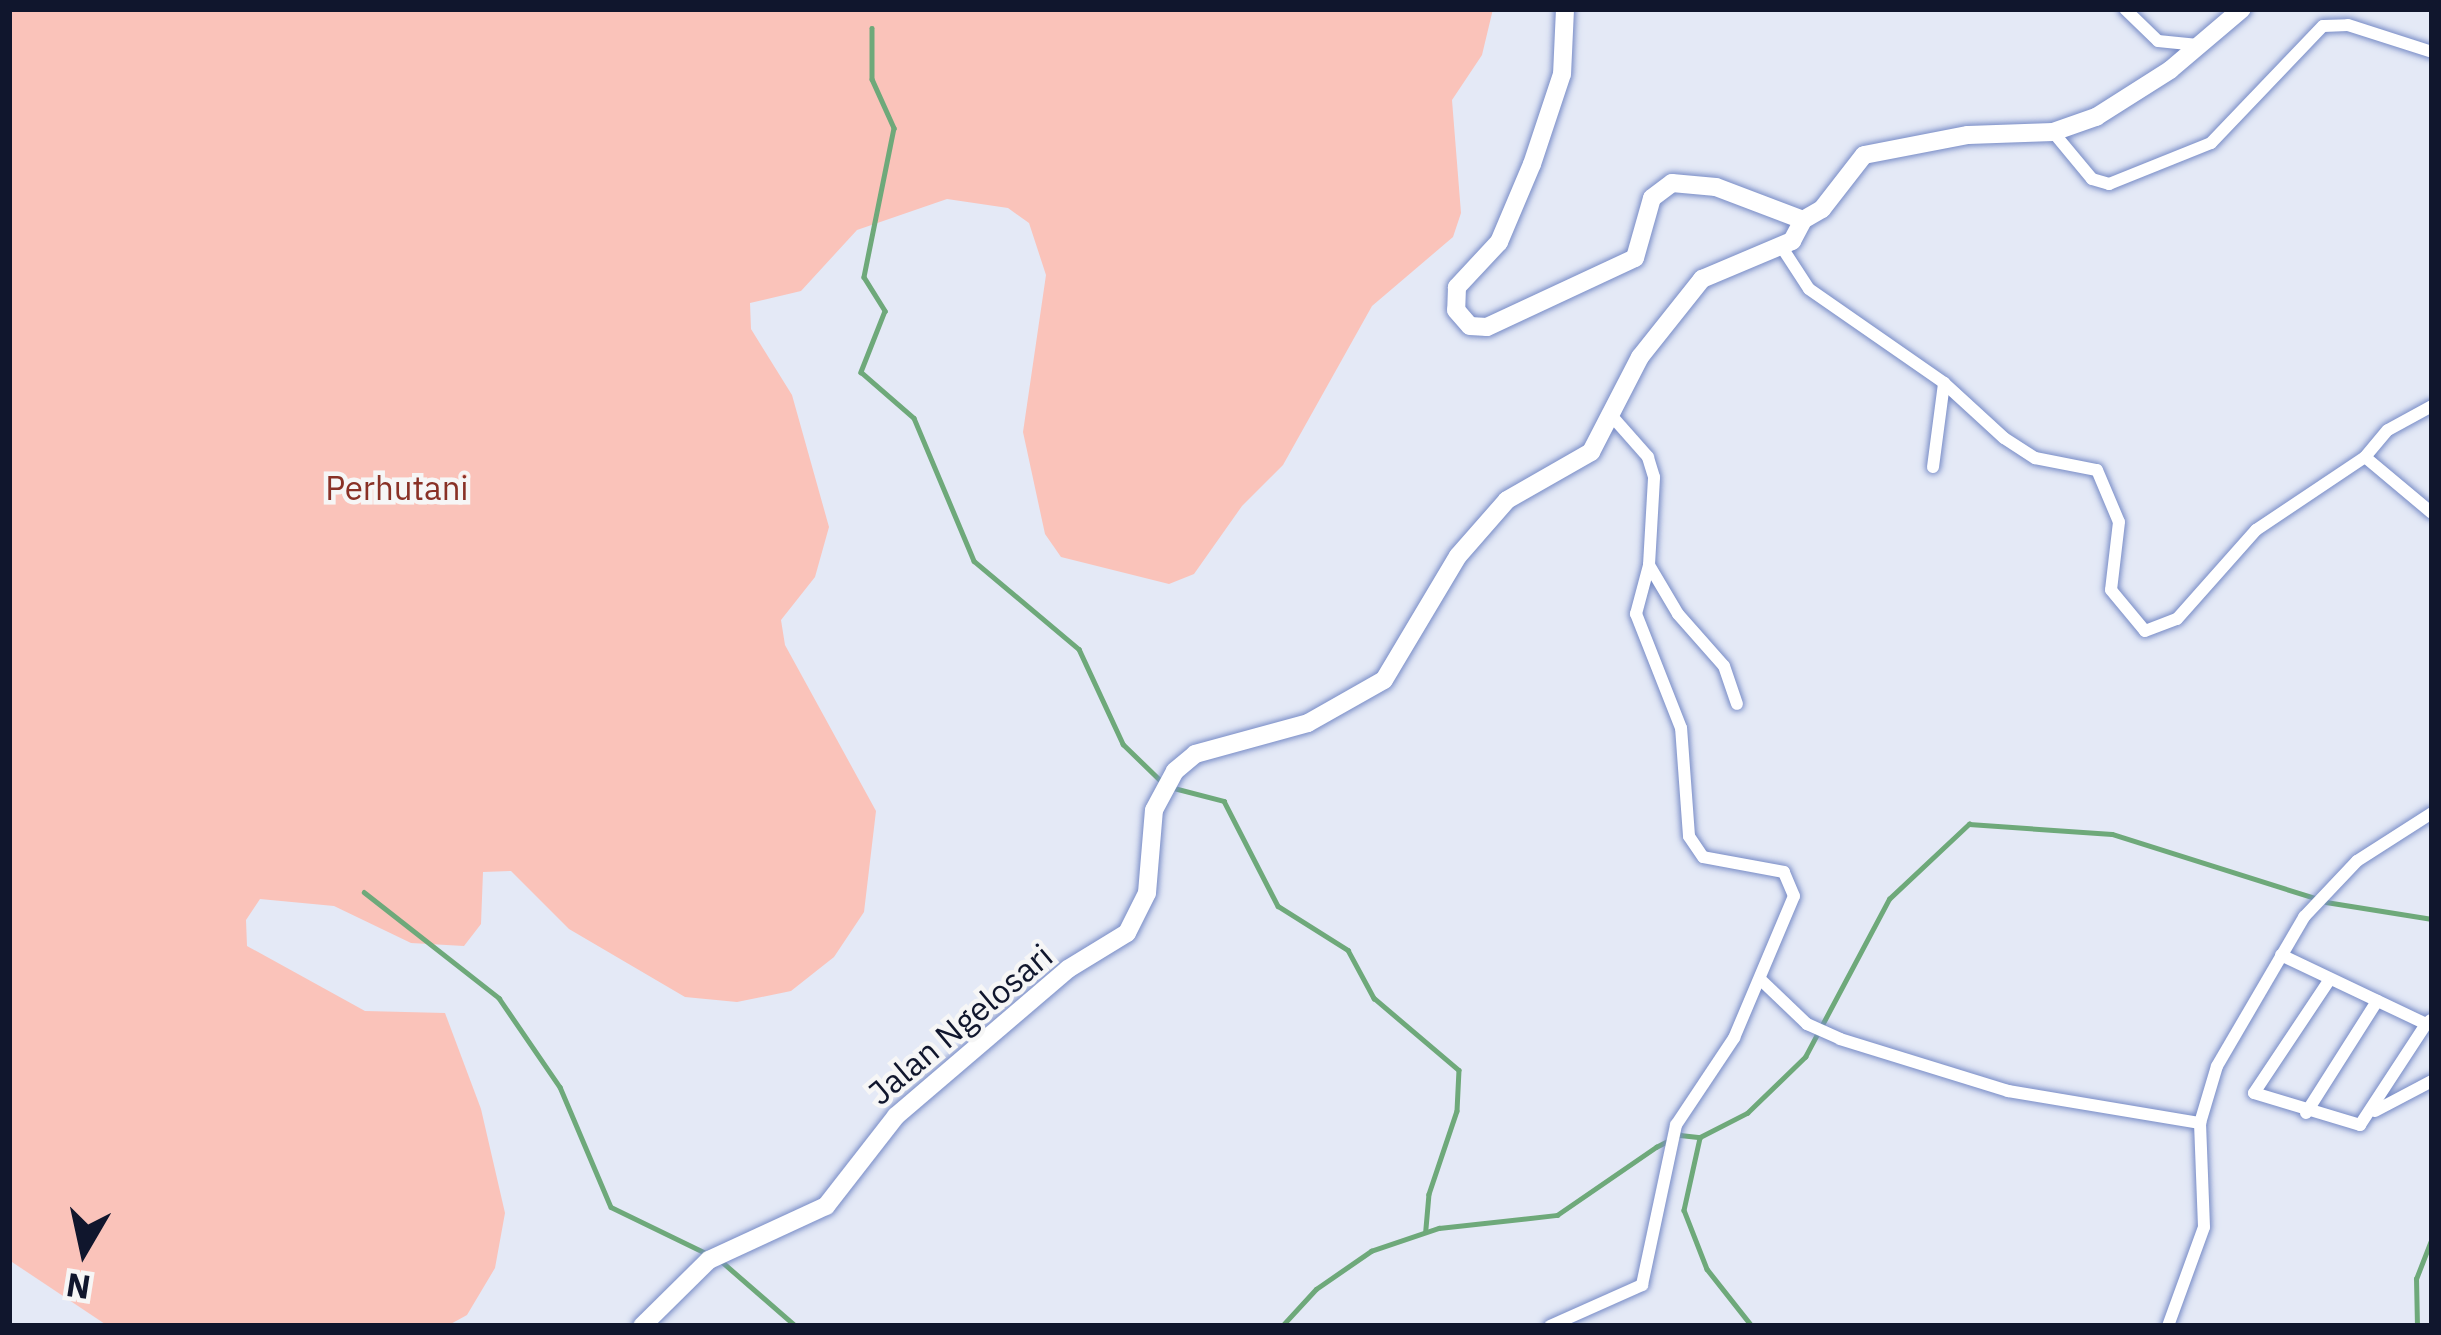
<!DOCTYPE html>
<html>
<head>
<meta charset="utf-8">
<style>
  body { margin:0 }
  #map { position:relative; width:2441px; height:1335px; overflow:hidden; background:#e4e9f6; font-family:"IBM Plex Sans",sans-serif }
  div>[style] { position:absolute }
  .green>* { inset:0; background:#fac3ba }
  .stream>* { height:4.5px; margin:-2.25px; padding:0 2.25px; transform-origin:2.25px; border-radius:2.25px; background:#6ea97a }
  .roads { filter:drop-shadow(0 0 3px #778bc6) drop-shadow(0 0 3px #778bc6) }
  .street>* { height:12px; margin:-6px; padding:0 6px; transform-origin:6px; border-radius:6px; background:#fff }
  .secondary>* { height:18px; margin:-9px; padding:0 9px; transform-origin:9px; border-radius:9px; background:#fff }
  span { translate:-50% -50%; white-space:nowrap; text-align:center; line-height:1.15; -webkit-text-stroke:9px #f6f6f6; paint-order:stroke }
  .park-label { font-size:33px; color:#893126 }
  .street-label { font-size:33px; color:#10162d }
  .frame { position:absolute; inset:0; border:12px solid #10162d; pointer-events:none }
  .north { position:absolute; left:24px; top:1191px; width:120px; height:120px; -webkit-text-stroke:9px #f6f6f6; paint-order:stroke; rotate:189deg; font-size:33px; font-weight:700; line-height:48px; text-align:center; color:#10162d }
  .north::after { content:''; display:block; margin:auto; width:42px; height:54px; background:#10162d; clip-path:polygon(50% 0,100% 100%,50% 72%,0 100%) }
</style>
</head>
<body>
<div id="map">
  <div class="green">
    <i style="clip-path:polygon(9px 9px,1493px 9px,1482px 55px,1452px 100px,1461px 213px,1453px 237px,1372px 306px,1283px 465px,1242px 506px,1194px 574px,1169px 584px,1061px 557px,1045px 534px,1023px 432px,1046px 275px,1029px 223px,1008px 208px,947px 199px,857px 230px,801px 291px,750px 303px,751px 329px,792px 395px,829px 527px,815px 577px,781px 620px,785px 645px,876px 811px,864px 912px,834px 957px,791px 991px,737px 1002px,685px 997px,569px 929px,511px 871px,483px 872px,481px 924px,464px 946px,411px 943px,334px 906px,260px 899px,246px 920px,247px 946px,365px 1011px,445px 1013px,481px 1109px,505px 1213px,495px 1268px,467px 1315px,447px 1326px,108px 1326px,9px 1260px)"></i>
  </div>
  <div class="stream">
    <i style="left:872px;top:28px;width:51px;rotate:90deg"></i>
    <i style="left:872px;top:79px;width:54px;rotate:65.8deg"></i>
    <i style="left:894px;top:128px;width:152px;rotate:101.4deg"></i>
    <i style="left:864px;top:277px;width:40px;rotate:58deg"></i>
    <i style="left:885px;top:311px;width:66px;rotate:111.5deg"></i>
    <i style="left:861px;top:372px;width:70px;rotate:41deg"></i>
    <i style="left:914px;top:418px;width:155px;rotate:67.2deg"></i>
    <i style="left:974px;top:561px;width:137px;rotate:40deg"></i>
    <i style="left:1079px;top:649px;width:105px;rotate:65.1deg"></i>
    <i style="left:1123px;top:744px;width:52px;rotate:44.2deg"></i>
    <i style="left:1170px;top:787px;width:56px;rotate:14.5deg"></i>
    <i style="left:1224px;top:801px;width:118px;rotate:62.8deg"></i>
    <i style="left:1278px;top:906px;width:83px;rotate:32.2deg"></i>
    <i style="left:1348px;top:950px;width:55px;rotate:61.6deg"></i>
    <i style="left:1374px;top:998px;width:111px;rotate:40.3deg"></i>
    <i style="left:1459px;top:1070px;width:41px;rotate:92.8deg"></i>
    <i style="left:1457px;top:1111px;width:88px;rotate:108.6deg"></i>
    <i style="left:1429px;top:1194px;width:37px;rotate:95deg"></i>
    <i style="left:364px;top:892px;width:172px;rotate:38.1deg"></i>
    <i style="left:499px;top:998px;width:108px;rotate:55.6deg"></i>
    <i style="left:560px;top:1087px;width:130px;rotate:67deg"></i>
    <i style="left:611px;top:1207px;width:110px;rotate:25.9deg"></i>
    <i style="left:2326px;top:902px;width:107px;rotate:9.1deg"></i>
    <i style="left:1700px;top:1138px;width:74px;rotate:102.5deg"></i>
    <i style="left:1684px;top:1210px;width:63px;rotate:68.7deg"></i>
    <i style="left:1707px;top:1269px;width:73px;rotate:51.7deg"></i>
    <i style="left:720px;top:1260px;width:101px;rotate:41deg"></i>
    <i style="left:1282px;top:1326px;width:50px;rotate:-47.4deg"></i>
    <i style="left:1316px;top:1289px;width:67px;rotate:-34.6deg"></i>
    <i style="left:1371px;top:1251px;width:72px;rotate:-18.7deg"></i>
    <i style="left:1439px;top:1228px;width:119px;rotate:-6.3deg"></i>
    <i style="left:1557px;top:1215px;width:120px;rotate:-34.5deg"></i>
    <i style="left:1656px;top:1147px;width:27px;rotate:-27deg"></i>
    <i style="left:1680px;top:1135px;width:20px;rotate:6deg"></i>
    <i style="left:1700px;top:1137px;width:53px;rotate:-27.1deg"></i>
    <i style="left:1747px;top:1113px;width:81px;rotate:-44deg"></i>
    <i style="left:1805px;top:1057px;width:179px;rotate:-62deg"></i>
    <i style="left:1889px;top:899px;width:110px;rotate:-43.2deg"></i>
    <i style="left:1969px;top:824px;width:143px;rotate:4deg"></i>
    <i style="left:2112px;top:834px;width:213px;rotate:17.5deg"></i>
    <i style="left:2417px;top:1326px;width:47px;rotate:-91.2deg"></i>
    <i style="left:2416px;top:1279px;width:44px;rotate:-68.7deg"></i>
  </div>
  <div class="roads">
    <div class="street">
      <i style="left:2125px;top:9px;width:46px;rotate:44.1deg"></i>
      <i style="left:2158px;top:41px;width:40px;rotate:5.7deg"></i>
      <i style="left:2053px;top:132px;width:61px;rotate:50.3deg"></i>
      <i style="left:2092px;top:179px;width:18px;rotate:16deg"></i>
      <i style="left:2109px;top:184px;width:110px;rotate:-21.9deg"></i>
      <i style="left:2211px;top:143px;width:162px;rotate:-46.3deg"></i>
      <i style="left:2323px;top:26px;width:25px;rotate:-2deg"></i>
      <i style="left:2348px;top:25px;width:88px;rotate:17.8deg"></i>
      <i style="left:1781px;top:246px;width:51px;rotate:56.9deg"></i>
      <i style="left:1809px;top:289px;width:165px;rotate:34.8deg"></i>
      <i style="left:1944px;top:383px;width:81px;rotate:42.5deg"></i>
      <i style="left:2004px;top:438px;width:37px;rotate:33deg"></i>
      <i style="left:2035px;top:458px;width:63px;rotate:11deg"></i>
      <i style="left:2097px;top:470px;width:56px;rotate:67.1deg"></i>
      <i style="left:2119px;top:522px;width:68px;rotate:96.7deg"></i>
      <i style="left:2111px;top:590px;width:53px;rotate:50.3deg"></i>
      <i style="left:2145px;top:631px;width:34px;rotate:-21deg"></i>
      <i style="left:2177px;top:619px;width:119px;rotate:-48.4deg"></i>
      <i style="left:2256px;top:530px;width:131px;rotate:-33.8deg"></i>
      <i style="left:2365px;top:457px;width:87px;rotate:39.9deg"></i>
      <i style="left:2365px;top:457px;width:35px;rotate:-50deg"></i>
      <i style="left:2388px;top:430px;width:50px;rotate:-28.6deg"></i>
      <i style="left:1933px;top:467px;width:85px;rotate:-82.5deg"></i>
      <i style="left:1649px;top:565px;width:57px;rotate:59.4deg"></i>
      <i style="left:1678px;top:614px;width:69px;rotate:48.5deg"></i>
      <i style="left:1724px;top:666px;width:40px;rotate:71.1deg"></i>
      <i style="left:2281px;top:955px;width:161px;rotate:25.4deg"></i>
      <i style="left:2426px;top:1024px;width:6px;rotate:-39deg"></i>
      <i style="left:2330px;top:979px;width:137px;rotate:123.7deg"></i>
      <i style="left:2254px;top:1093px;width:111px;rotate:16.8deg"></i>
      <i style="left:2360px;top:1125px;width:121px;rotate:-56.8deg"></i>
      <i style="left:1761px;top:980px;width:64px;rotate:43.7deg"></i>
      <i style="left:1807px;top:1024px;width:36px;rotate:24deg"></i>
      <i style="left:1840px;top:1039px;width:176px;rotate:17.2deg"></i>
      <i style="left:2008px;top:1091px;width:195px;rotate:9.5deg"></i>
      <i style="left:2375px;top:1111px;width:64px;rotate:-27.8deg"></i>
      <i style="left:2306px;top:1113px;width:133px;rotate:-57.6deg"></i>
      <i style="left:1550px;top:1326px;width:101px;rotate:-24deg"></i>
      <i style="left:1642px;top:1285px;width:164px;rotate:-78deg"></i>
      <i style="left:1676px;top:1125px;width:105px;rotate:-56.3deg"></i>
      <i style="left:1734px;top:1038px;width:154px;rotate:-67.1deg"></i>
      <i style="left:1794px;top:896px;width:26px;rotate:-113deg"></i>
      <i style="left:1784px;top:872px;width:82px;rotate:-169.5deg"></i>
      <i style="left:1703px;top:857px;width:25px;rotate:-124deg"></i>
      <i style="left:1689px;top:836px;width:108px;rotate:-94.2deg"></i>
      <i style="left:1681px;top:728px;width:123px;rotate:-111.5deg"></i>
      <i style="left:1636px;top:614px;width:51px;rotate:-75.1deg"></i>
      <i style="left:1649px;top:565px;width:88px;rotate:-86.7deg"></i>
      <i style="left:1654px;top:477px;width:21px;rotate:-107deg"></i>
      <i style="left:1648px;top:457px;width:57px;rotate:-131.5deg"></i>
      <i style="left:2168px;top:1326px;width:105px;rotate:-70deg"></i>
      <i style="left:2204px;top:1227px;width:104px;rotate:-92.2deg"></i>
      <i style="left:2200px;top:1123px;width:59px;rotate:-73.4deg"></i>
      <i style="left:2217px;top:1066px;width:173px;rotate:-59.7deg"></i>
      <i style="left:2304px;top:917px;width:77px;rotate:-46.6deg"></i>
      <i style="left:2357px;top:861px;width:89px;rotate:-32.6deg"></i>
    </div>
    <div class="secondary">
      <i style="left:1565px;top:9px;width:65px;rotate:92.6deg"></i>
      <i style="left:1562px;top:74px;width:95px;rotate:108.4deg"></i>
      <i style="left:1532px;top:164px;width:85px;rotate:112.9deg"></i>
      <i style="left:1499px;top:242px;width:62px;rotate:133deg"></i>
      <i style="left:1457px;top:287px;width:23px;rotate:92deg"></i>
      <i style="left:1456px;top:310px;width:21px;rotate:49deg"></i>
      <i style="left:1470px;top:326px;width:17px;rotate:3deg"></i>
      <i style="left:1487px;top:327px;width:163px;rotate:-25deg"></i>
      <i style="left:1635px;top:258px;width:62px;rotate:-74.2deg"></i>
      <i style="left:1652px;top:198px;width:25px;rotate:-37deg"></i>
      <i style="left:1672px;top:183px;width:44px;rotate:5.2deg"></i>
      <i style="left:1716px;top:187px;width:93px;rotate:20.8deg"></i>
      <i style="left:1803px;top:220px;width:22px;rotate:-30deg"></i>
      <i style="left:1822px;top:209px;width:68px;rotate:-52.1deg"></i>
      <i style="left:1864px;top:155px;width:106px;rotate:-10.9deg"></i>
      <i style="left:1968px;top:135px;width:85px;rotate:-2deg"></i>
      <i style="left:2053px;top:132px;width:46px;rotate:-19.2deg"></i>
      <i style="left:2096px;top:117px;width:88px;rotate:-32.4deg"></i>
      <i style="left:2170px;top:70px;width:94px;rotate:-40.3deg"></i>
      <i style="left:642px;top:1326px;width:94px;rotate:-44.6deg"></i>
      <i style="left:709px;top:1260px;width:129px;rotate:-24.8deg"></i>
      <i style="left:826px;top:1206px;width:114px;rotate:-52.1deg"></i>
      <i style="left:896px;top:1116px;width:226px;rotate:-40.5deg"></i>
      <i style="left:1068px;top:969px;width:69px;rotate:-31.4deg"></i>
      <i style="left:1127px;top:933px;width:45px;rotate:-63.4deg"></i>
      <i style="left:1147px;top:893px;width:83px;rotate:-85.2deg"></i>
      <i style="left:1154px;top:810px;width:44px;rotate:-61.7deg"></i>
      <i style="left:1175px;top:771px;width:26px;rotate:-40deg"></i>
      <i style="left:1195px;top:754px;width:117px;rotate:-15.3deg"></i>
      <i style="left:1308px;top:723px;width:87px;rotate:-29.5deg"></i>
      <i style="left:1384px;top:680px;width:144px;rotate:-59.2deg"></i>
      <i style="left:1458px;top:556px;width:74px;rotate:-48.8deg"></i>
      <i style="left:1507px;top:500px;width:97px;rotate:-29.7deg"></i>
      <i style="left:1591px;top:452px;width:107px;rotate:-62.7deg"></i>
      <i style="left:1640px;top:357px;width:100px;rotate:-51.5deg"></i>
      <i style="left:1702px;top:279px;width:98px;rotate:-22.9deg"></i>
      <i style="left:1792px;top:241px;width:24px;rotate:-62deg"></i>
    </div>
  </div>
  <div class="park-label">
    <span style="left:397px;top:488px">Perhutani</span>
  </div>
  <div class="street-label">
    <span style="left:960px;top:1024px;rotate:-40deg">Jalan Ngelosari</span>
  </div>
  <div class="frame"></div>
  <div class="north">N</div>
</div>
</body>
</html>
